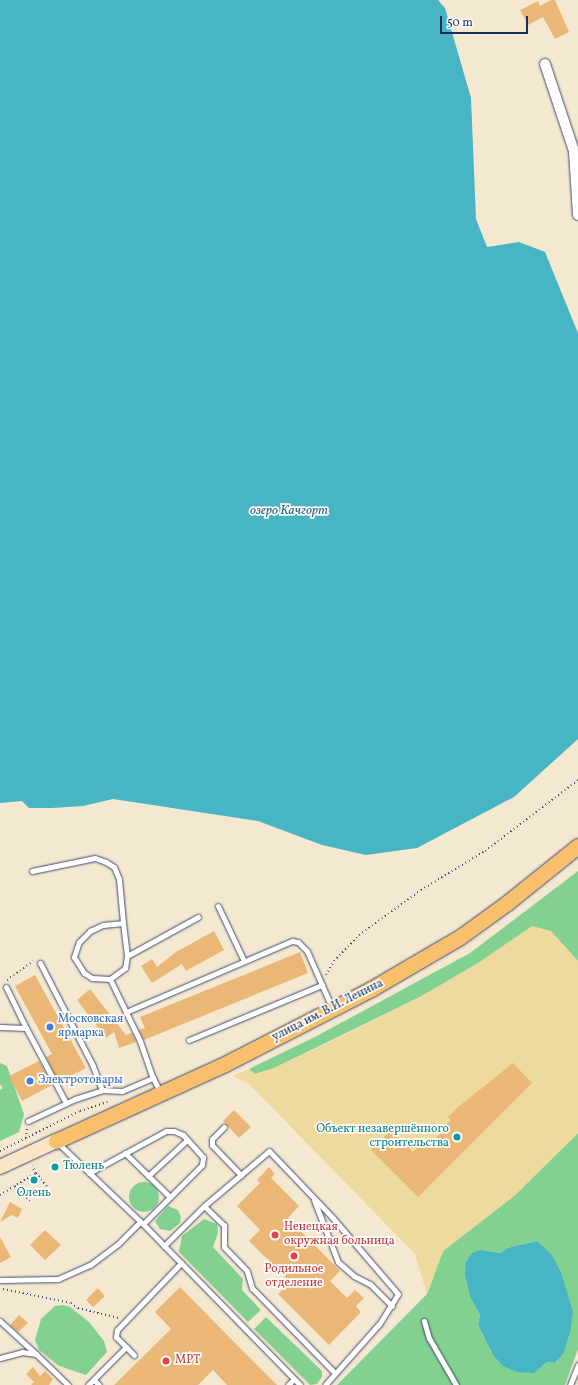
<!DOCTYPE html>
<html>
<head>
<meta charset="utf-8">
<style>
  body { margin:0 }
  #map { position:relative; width:578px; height:1385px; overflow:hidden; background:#f5e8d1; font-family:Vollkorn,serif }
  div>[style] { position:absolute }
  .green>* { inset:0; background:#83d190 }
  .round { border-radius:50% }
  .sand>* { inset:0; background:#eeda9e }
  .water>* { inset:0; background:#48b5c4 }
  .building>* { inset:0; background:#eab776 }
  .path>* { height:2px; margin-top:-1px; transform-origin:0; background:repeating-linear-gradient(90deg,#3c4b6f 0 1px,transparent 0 4px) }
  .roads { filter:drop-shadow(0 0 1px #3c4b6f) drop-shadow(0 0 1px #3c4b6f) }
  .lane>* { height:5px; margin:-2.5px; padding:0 2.5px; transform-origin:2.5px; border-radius:2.5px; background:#fff }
  .street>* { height:10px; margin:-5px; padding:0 5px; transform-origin:5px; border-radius:5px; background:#fff }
  .secondary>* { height:14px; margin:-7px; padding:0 7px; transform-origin:7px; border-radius:7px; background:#fce5c4 }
  .primary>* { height:15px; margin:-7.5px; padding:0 7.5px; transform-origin:7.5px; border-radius:7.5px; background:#f8bf6c }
  .dots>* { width:11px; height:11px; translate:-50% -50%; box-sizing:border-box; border:2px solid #fdfcf7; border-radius:50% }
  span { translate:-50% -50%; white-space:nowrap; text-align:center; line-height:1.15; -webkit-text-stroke:3.5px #fdfcf7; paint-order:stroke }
  .street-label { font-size:12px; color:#1b2f5e }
  .shop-label { font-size:12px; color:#366cbe }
  .left { translate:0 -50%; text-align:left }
  .culture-label { font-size:12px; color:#0d838f }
  .right { translate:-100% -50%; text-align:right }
  .health-label { font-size:12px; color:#be3a42 }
  .water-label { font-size:13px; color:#2b5e82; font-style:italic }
  .scale { position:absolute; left:440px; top:16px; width:88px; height:18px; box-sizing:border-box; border:2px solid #1b2f5e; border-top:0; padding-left:5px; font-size:12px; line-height:14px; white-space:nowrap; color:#1b2f5e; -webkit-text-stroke:3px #fdfcf7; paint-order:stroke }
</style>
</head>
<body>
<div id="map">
  <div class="green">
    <i style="clip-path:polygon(578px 871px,578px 961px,551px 932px,475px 965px,420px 997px,274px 1068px,255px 1074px,249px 1069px,315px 1037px,470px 953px)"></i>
    <i style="clip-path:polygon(0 1063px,7px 1066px,24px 1114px,19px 1132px,0 1141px,0 1090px,3px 1088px,0 1084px)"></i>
    <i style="clip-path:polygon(evenodd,578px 1133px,578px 1349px,565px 1385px,337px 1385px,427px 1294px,443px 1251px,514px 1196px,578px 1133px,537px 1241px,570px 1333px,564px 1353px,555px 1363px,547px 1362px,543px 1366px,492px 1353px,478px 1325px,480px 1315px,470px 1297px,468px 1287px,489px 1251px,501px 1253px,507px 1248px,537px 1241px)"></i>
    <i class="round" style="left:129px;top:1182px;width:30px;height:30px"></i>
    <i style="clip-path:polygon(168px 1206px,178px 1210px,181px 1217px,180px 1223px,170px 1231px,160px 1229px,155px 1221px)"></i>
    <i style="clip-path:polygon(204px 1219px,217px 1224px,218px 1233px,213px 1247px,243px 1279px,242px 1290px,261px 1310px,248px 1322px,179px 1252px,182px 1236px)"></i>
    <i style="clip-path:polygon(63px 1305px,70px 1307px,89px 1322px,104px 1341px,107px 1352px,86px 1375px,59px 1366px,39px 1350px,35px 1340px,41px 1319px,55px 1306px)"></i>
    <i style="clip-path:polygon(266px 1317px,322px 1371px,322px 1377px,317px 1384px,310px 1385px,254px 1329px)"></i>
  </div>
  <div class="sand">
    <i style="clip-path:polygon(532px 926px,551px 931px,578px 961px,578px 1133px,514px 1196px,443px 1251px,427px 1294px,415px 1254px,249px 1084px,233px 1076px,249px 1069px,255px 1074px,274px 1068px,336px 1039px,420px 997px,475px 965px)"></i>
  </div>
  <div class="water">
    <i style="clip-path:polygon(0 0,438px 0,445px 8px,471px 98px,476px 219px,487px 247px,519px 242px,545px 252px,578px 333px,578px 739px,514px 797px,417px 848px,366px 855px,322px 845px,258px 821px,113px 799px,83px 806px,52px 808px,29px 808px,22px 801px,0 803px)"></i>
    <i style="clip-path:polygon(537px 1241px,551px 1254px,561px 1272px,573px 1312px,570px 1333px,564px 1353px,555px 1363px,547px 1362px,534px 1373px,517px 1372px,503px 1366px,493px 1355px,478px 1325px,480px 1315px,470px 1297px,465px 1274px,466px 1262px,472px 1253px,480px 1250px,501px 1253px,507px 1248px)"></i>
  </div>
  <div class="building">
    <i style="clip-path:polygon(551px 0,555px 0,569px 32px,555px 39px,543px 17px,528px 25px,520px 10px,538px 1px,540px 6px)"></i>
    <i style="clip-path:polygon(214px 931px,224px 950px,186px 971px,182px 964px,152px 983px,141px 966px,152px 959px,157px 967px,176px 952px)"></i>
    <i style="clip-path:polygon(300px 952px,308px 973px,144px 1040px,139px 1030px,145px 1028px,140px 1017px)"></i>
    <i style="clip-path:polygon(35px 975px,86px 1068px,59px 1082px,46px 1057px,52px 1054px,15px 986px)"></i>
    <i style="clip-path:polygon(90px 989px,126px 1035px,132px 1033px,136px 1042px,119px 1048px,114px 1032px,106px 1038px,77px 1000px)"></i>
    <i style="clip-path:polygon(39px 1061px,52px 1085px,22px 1101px,9px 1076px)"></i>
    <i style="clip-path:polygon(513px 1063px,532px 1083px,418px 1197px,371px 1150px,391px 1130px,413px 1152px,421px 1144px,425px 1149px,444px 1130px,442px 1128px,451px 1120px,448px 1117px,457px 1108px)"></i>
    <i style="clip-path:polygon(234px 1110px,251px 1127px,239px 1138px,223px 1121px)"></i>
    <i style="clip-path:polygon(269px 1167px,275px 1174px,271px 1178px,299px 1206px,288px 1218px,340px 1271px,330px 1281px,347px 1298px,355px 1290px,364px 1298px,356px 1306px,361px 1312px,329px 1345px,278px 1294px,290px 1282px,249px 1241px,260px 1230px,237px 1206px,260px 1183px,257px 1180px)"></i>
    <i style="clip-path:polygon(10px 1202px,22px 1209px,18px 1218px,12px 1215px,0 1222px)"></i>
    <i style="clip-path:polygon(45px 1230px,61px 1245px,45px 1260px,30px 1245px)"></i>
    <i style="clip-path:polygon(0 1237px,11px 1257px,0 1263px)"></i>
    <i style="clip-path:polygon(180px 1287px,234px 1342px,277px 1385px,227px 1385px,213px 1370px,198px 1385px,114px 1385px,171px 1329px,155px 1312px)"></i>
    <i style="clip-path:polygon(98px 1288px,105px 1296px,93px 1307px,86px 1300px)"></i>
    <i style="clip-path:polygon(19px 1315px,28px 1323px,18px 1332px,10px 1325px)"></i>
    <i style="clip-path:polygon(33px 1367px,40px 1376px,45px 1371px,53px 1379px,49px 1385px,31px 1385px,34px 1382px,26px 1374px)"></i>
  </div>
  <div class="path">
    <i style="left:326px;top:975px;width:16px;rotate:-60deg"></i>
    <i style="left:334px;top:961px;width:36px;rotate:-46deg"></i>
    <i style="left:359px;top:935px;width:77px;rotate:-36deg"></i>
    <i style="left:421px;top:890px;width:75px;rotate:-31.4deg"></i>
    <i style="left:485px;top:851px;width:117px;rotate:-37.4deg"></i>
    <i style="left:7px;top:980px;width:32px;rotate:-36deg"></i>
    <i style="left:26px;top:1138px;width:10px;rotate:-84deg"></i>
    <i style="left:0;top:1151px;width:89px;rotate:-26.6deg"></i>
    <i style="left:80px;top:1111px;width:29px;rotate:-18deg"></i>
    <i style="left:36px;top:1173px;width:22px;rotate:51deg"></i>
    <i style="left:15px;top:1186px;width:21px;rotate:45deg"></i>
    <i style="left:0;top:1195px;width:42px;rotate:-31.4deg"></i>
    <i style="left:36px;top:1173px;width:8px;rotate:-120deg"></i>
    <i style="left:3px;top:1289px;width:69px;rotate:11.6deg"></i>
    <i style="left:71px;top:1303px;width:9px;rotate:36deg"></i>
    <i style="left:78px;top:1308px;width:42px;rotate:13.7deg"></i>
  </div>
  <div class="roads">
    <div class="lane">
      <i style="left:32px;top:871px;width:64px;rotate:-11.7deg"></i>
      <i style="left:95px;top:858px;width:12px;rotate:20deg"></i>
      <i style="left:106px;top:862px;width:9px;rotate:32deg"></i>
      <i style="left:114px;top:867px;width:13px;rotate:67deg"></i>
      <i style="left:119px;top:879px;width:44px;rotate:84.8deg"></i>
      <i style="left:218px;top:906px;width:61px;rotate:64.7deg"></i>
      <i style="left:123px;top:923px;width:33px;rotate:83deg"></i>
      <i style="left:127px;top:956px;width:12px;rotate:99deg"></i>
      <i style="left:125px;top:968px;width:19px;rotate:144deg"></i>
      <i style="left:110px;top:979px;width:18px;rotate:-177deg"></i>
      <i style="left:92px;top:978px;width:9px;rotate:-148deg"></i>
      <i style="left:84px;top:973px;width:19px;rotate:-122deg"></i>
      <i style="left:74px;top:957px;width:16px;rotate:-72deg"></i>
      <i style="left:79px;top:942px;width:16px;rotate:-45deg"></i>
      <i style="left:90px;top:931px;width:14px;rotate:-25deg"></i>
      <i style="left:103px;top:925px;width:20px;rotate:-6deg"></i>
      <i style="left:127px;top:956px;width:81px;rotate:-28.8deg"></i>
      <i style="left:110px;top:979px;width:69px;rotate:64.2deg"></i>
      <i style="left:140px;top:1041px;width:39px;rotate:71deg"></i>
      <i style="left:6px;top:987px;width:46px;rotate:64deg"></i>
      <i style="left:126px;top:1012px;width:181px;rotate:-23.2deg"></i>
      <i style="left:292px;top:941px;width:6px;rotate:9deg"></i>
      <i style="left:298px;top:942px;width:13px;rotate:45deg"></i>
      <i style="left:307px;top:951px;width:62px;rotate:66.3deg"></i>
      <i style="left:0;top:1027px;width:26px;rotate:2deg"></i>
      <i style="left:26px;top:1028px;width:85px;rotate:61.9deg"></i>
      <i style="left:189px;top:1040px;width:144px;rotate:-22.5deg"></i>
      <i style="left:102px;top:1090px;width:20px;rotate:3deg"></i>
      <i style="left:122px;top:1091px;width:34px;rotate:-23deg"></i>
      <i style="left:153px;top:1078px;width:16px;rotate:63deg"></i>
      <i style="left:28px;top:1121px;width:52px;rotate:-25.1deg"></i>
      <i style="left:75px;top:1099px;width:28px;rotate:-18deg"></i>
      <i style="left:102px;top:1090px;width:26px;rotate:-111deg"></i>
      <i style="left:93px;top:1066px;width:116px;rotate:-117.2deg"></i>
      <i style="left:224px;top:1127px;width:17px;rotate:135deg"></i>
      <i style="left:212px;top:1139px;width:6px;rotate:90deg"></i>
      <i style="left:212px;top:1145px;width:42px;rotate:46deg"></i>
      <i style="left:58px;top:1143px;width:117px;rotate:43.6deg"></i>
      <i style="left:143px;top:1224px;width:225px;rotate:45.7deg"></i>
      <i style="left:125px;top:1153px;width:63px;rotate:44.4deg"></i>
      <i style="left:89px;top:1173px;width:88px;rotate:-28.6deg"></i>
      <i style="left:166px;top:1131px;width:8px"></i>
      <i style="left:174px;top:1131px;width:10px;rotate:24deg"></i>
      <i style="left:183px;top:1135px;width:30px;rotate:48deg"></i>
      <i style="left:203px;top:1157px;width:8px;rotate:97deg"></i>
      <i style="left:202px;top:1165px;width:83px;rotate:135deg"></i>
      <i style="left:148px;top:1176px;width:53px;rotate:-42.7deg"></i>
      <i style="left:314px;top:1200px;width:66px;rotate:68.8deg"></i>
      <i style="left:338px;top:1262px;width:21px;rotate:41deg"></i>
      <i style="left:354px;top:1276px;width:18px;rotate:27deg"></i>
      <i style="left:370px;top:1284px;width:31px;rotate:45deg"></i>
      <i style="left:204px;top:1206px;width:28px;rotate:44deg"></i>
      <i style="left:224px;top:1225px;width:22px;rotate:90deg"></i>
      <i style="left:224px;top:1247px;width:33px;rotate:46deg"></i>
      <i style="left:247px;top:1271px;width:18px;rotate:74deg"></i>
      <i style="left:252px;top:1288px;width:117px;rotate:45.7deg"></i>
      <i style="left:164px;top:1246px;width:57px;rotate:-45deg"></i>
      <i style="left:204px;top:1206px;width:85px;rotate:-40.2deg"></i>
      <i style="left:269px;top:1151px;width:91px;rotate:46.3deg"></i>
      <i style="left:332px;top:1217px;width:101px;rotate:49.4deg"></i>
      <i style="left:398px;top:1294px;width:36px;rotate:122deg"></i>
      <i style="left:379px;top:1324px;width:81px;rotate:131.5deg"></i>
      <i style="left:0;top:1280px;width:58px;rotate:-1deg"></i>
      <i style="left:58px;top:1279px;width:35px;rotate:-24deg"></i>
      <i style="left:90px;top:1265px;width:35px;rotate:-37deg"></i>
      <i style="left:118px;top:1244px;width:31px;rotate:-45deg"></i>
      <i style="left:0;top:1321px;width:49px;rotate:42.5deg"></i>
      <i style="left:424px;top:1321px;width:18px;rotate:74deg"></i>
      <i style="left:429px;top:1338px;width:54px;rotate:60.1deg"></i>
      <i style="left:134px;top:1355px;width:25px;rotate:-135deg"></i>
      <i style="left:116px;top:1337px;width:7px;rotate:-82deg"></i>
      <i style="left:117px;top:1330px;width:93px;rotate:-46.3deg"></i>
      <i style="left:0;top:1358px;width:23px;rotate:-15deg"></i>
      <i style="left:22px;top:1352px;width:14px;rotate:8deg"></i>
      <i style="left:36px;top:1354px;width:45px;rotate:44.1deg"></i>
      <i style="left:94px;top:1380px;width:7px;rotate:45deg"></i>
      <i style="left:88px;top:1385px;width:54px;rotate:-45deg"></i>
      <i style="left:288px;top:1385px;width:8px;rotate:-45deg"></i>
      <i style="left:570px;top:1385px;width:22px;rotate:-68deg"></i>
    </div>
    <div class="street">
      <i style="left:545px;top:64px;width:92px;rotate:71.6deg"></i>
      <i style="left:574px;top:151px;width:64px;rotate:86.4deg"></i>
    </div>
    <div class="secondary">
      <i style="left:0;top:1167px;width:62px;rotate:-24.9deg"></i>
    </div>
    <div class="primary">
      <i style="left:56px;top:1141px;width:186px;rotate:-24.5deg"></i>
      <i style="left:225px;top:1064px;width:164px;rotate:-27.2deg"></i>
      <i style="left:371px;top:989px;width:103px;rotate:-30.3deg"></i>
      <i style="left:460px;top:937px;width:58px;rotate:-35.9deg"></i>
      <i style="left:507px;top:903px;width:91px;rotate:-38.8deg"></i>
    </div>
  </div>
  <div class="dots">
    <i style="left:50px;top:1027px;background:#3f7fe0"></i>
    <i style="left:30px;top:1081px;background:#3f7fe0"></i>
    <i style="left:457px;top:1137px;background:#0f9aa8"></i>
    <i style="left:55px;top:1167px;background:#0f9aa8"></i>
    <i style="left:34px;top:1180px;background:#0f9aa8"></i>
    <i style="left:275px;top:1235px;background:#e0444e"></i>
    <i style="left:294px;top:1256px;background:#e0444e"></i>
    <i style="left:166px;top:1361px;background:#e0444e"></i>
  </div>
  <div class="street-label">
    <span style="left:328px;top:1011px;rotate:-27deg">улица им. В.И. Ленина</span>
  </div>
  <div class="shop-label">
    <span class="left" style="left:58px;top:1027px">Московская<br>ярмарка</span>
    <span class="left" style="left:38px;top:1081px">Электротовары</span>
  </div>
  <div class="culture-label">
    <span class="right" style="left:449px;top:1137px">Объект незавершённого<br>строительства</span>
    <span class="left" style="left:63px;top:1167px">Тюлень</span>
    <span style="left:34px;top:1194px">Олень</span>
  </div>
  <div class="health-label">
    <span class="left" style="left:284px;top:1235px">Ненецкая<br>окружная больница</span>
    <span style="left:294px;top:1277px">Родильное<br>отделение</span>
    <span class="left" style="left:175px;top:1361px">МРТ</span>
  </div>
  <div class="water-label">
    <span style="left:289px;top:511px">озеро Качгорт</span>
  </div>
  <div class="scale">50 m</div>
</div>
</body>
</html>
